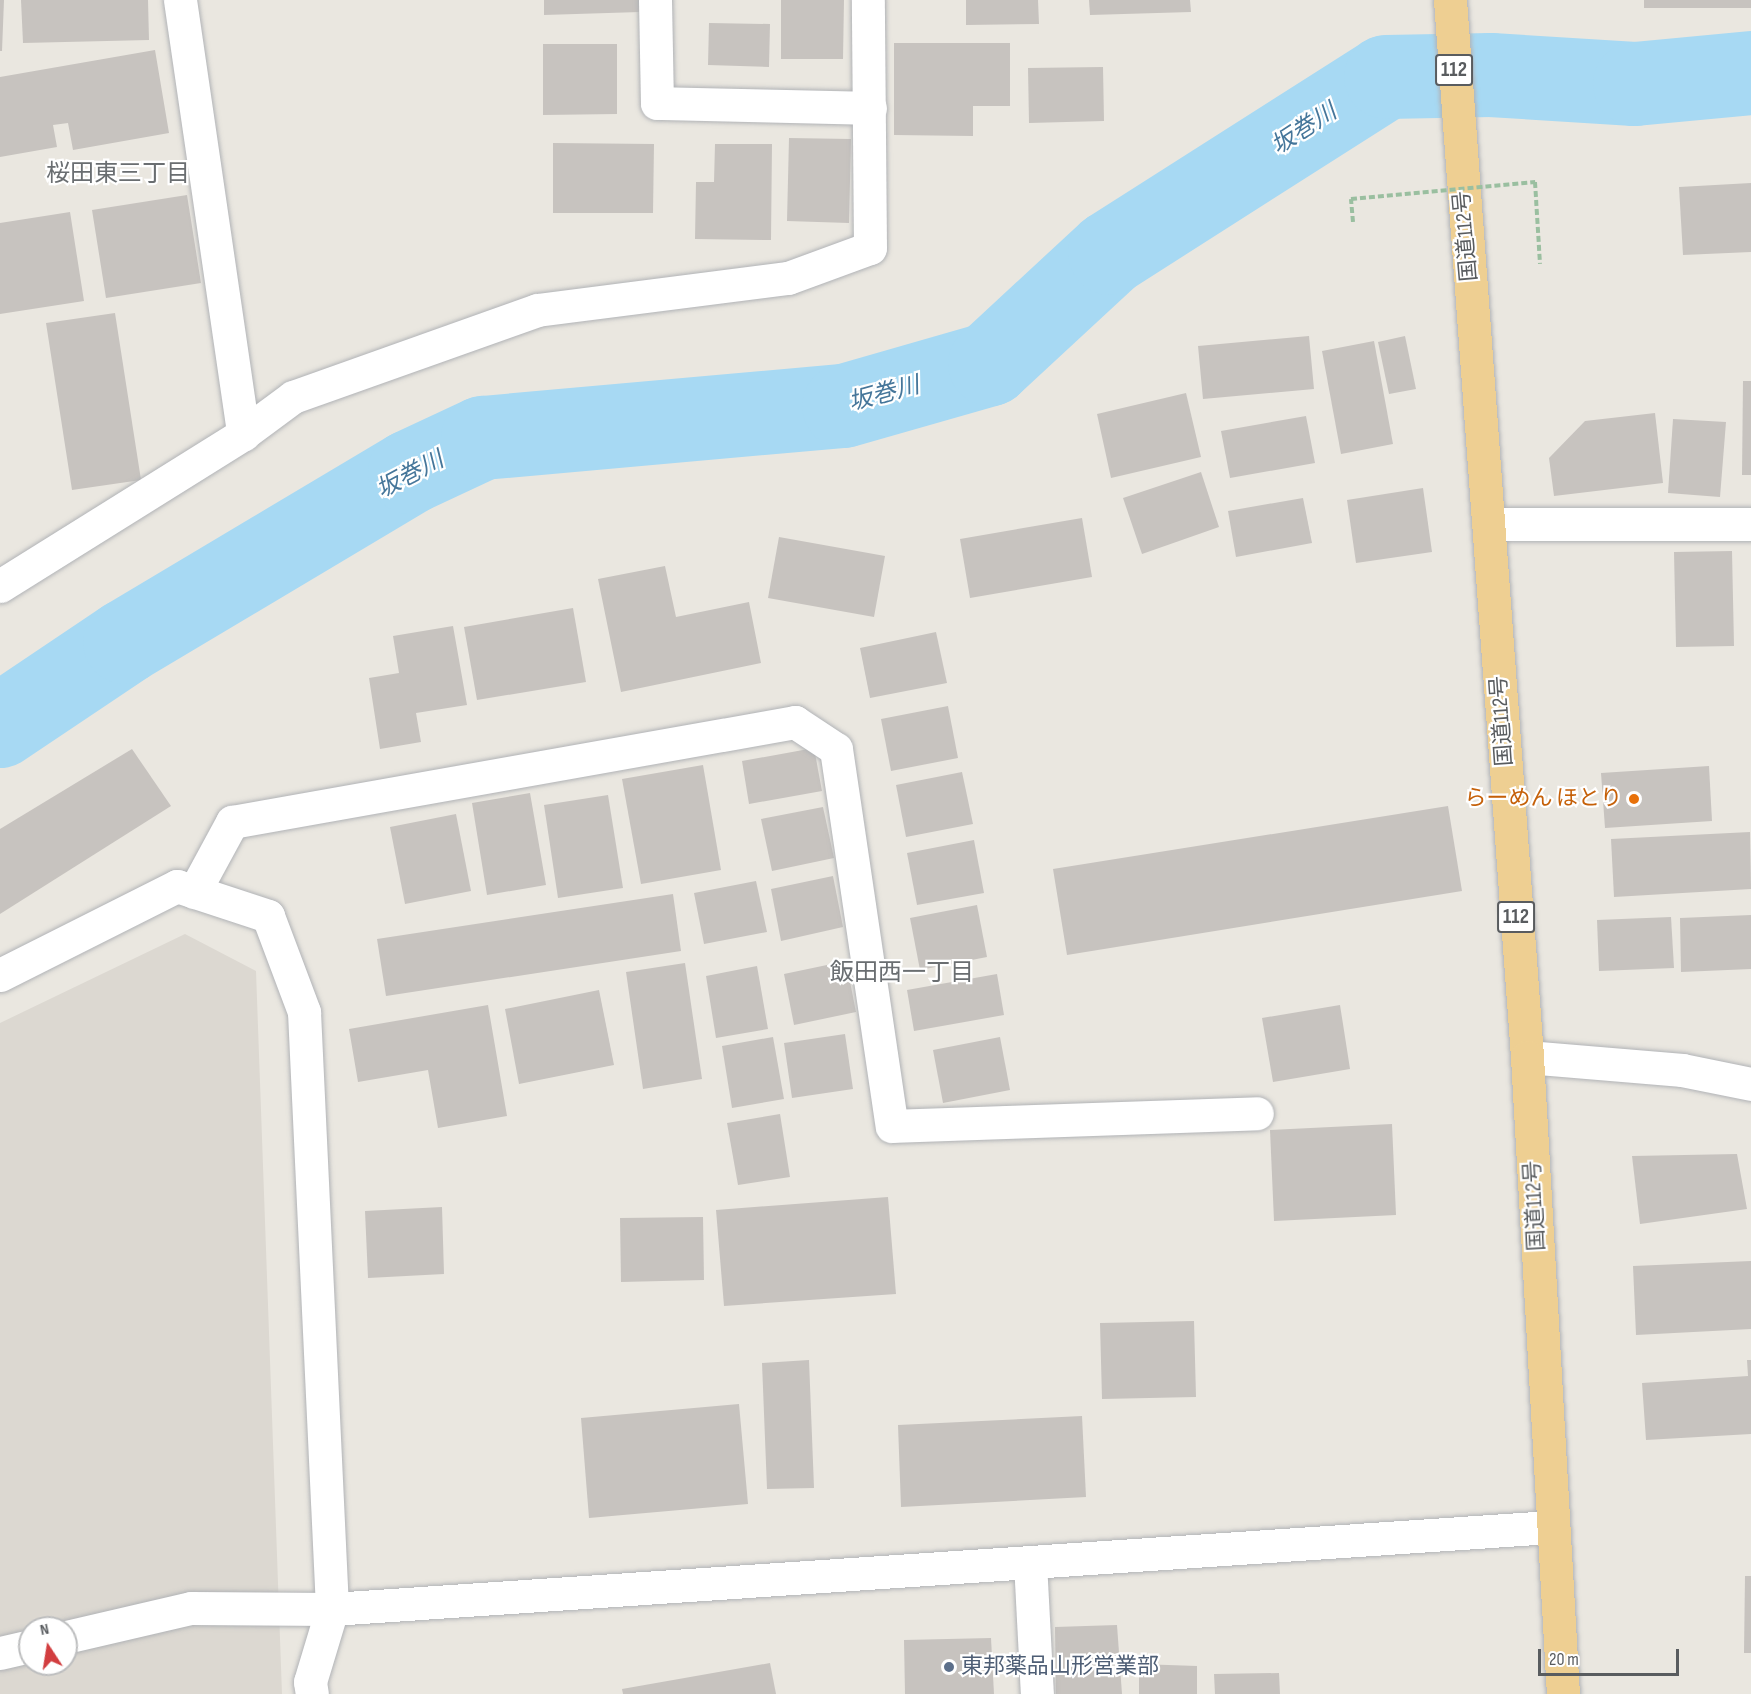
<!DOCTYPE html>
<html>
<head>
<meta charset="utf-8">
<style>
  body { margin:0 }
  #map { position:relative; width:1751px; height:1694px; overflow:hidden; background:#eae7e0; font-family:"Sofia Sans Condensed","Noto Sans JP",sans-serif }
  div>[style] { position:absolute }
  .education>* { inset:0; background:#dcd8d1 }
  .river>* { height:84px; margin:-42px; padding:0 42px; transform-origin:42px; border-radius:42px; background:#a7d9f3 }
  .building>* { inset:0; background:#c7c3bf }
  .roads { filter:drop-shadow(0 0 2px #b1b3b6) drop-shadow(0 0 2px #b1b3b6) }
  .minor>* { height:33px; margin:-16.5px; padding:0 16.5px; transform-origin:16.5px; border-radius:16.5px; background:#fff }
  .highway>* { height:33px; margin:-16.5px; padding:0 16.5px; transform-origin:16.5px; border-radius:16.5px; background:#eecf92 }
  .path-bridge>* { height:4px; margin-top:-2px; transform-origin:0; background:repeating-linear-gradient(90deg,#9abfa0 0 6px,transparent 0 9px) }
  .dots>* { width:16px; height:16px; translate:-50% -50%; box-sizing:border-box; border:3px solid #fff; border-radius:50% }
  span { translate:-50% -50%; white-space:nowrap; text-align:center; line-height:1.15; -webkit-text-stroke:4.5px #fff; paint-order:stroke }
  .shield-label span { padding:2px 4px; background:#fff; border:2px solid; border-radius:4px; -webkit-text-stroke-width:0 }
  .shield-label { font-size:21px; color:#595c5f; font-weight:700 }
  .street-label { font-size:22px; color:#595c5f }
  .food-label { font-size:22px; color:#c56008 }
  .right { translate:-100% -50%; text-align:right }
  .service-label { font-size:22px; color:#4e5e75 }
  .left { translate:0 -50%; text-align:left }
  .water-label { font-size:24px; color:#45769a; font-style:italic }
  .neighbourhood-label { font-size:24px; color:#6a6e71 }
  .north { position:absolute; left:18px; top:1616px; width:60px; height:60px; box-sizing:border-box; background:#fff; border:2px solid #bdbebf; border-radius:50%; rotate:348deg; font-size:16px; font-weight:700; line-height:24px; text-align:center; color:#595c5f }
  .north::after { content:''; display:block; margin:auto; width:21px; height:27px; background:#d23e40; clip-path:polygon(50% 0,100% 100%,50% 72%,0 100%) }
  .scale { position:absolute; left:1538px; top:1649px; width:141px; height:27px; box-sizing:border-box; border:3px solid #595c5f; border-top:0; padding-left:8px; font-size:18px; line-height:21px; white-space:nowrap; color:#595c5f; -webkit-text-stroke:4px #fff; paint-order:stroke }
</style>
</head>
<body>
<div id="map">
  <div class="education">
    <i style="clip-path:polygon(evenodd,185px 934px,256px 971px,282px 1694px,0 1694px,0 1023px,185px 934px,30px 1628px,66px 1628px,66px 1664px,30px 1664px,30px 1628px)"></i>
  </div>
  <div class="river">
    <i style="left:0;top:726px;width:151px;rotate:-33.9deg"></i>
    <i style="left:125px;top:642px;width:332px;rotate:-30.8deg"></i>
    <i style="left:410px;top:472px;width:81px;rotate:-25deg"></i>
    <i style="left:483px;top:438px;width:362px;rotate:-5.1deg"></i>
    <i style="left:844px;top:406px;width:152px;rotate:-16deg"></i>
    <i style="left:990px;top:364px;width:163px;rotate:-42.8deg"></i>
    <i style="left:1110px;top:253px;width:327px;rotate:-32.5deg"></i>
    <i style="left:1386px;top:77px;width:105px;rotate:-1.1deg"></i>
    <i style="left:1491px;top:75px;width:144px;rotate:3.6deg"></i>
    <i style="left:1635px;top:84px;width:117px;rotate:-5.4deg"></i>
  </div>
  <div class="building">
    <i style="clip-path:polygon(0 0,4px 0,2px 51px,0 51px)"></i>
    <i style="clip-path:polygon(21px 0,148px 0,149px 40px,23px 43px)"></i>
    <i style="clip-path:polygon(544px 0,639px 0,640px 12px,544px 15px)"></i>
    <i style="clip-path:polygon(781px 0,844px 0,843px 59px,781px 59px)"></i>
    <i style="clip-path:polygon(966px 0,1038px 0,1039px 24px,966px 25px)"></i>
    <i style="clip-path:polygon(1089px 0,1190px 0,1191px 12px,1090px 15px)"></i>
    <i style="clip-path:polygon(1644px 0,1751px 0,1751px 8px,1644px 8px)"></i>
    <i style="clip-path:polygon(709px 23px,770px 24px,769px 67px,708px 65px)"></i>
    <i style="clip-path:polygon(894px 43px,1010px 43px,1010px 106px,973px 106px,973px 136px,894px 135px)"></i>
    <i style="clip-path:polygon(543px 44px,617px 44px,617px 114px,543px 115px)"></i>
    <i style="clip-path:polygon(155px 50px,169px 133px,73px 150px,68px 123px,53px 125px,57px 147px,0 157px,0 77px)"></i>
    <i style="clip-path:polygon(1103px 67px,1104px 121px,1029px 123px,1028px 68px)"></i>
    <i style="clip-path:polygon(789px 138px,851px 139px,849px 223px,787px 221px)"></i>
    <i style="clip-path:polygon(553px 143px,654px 144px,653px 213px,553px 213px)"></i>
    <i style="clip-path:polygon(715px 144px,772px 144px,771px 240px,695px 239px,696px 182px,714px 182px)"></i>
    <i style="clip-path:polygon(1751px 183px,1751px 252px,1683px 255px,1679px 187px)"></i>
    <i style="clip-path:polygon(187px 195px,201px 283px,106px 298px,92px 210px)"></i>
    <i style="clip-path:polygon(70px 212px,84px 301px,0 314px,0 223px)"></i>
    <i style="clip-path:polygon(115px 313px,141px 480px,72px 490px,46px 323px)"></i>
    <i style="clip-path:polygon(1309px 336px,1314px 389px,1203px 399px,1198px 346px)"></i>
    <i style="clip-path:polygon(1405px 336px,1416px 389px,1389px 394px,1378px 342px)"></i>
    <i style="clip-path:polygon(1374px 341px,1393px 444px,1341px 454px,1322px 351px)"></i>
    <i style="clip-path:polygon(1743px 381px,1751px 381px,1751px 475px,1742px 475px)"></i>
    <i style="clip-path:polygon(1186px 393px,1201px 457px,1111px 478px,1097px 414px)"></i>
    <i style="clip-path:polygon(1655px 413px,1663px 483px,1554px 496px,1549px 458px,1585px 421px)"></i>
    <i style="clip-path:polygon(1306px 416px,1315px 463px,1230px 478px,1221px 431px)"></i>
    <i style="clip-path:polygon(1673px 419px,1726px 422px,1720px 497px,1668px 493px)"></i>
    <i style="clip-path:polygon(1201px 472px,1219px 527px,1142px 554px,1123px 498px)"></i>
    <i style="clip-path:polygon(1423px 488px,1432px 552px,1356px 563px,1347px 500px)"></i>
    <i style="clip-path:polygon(1303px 498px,1312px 543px,1236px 557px,1228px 511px)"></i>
    <i style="clip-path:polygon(1082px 518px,1092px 577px,970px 598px,960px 539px)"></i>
    <i style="clip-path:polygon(779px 537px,885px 556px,874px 617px,768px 598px)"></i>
    <i style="clip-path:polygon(1732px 551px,1734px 646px,1676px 647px,1674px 552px)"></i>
    <i style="clip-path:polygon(665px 566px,676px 617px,749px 602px,761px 663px,621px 692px,598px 579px)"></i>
    <i style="clip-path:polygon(573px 608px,586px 682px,477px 700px,464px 627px)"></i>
    <i style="clip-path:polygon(453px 626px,467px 705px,416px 713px,421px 742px,380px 749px,369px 678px,399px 673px,393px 636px)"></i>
    <i style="clip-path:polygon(936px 632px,947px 683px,870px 698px,860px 648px)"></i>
    <i style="clip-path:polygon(948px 706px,958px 758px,891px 771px,881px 719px)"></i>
    <i style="clip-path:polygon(814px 748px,822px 791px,749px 804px,742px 761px)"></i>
    <i style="clip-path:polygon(132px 749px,171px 806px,0 914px,0 829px)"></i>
    <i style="clip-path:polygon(703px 765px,721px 870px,641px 884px,622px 779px)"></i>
    <i style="clip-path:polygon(1709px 766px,1712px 821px,1605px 828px,1601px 773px)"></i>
    <i style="clip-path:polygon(962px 772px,973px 824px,906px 837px,896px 785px)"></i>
    <i style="clip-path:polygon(530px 793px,546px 885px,487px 895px,472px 803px)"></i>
    <i style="clip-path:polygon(608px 795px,623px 888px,558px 898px,544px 805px)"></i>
    <i style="clip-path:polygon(1448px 806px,1462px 891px,1067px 955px,1053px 869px)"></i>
    <i style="clip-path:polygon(823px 807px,834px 858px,772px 871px,761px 819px)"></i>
    <i style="clip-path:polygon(456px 814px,471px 891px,405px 904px,390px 827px)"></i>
    <i style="clip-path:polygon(1750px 832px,1751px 889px,1614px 897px,1611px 839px)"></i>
    <i style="clip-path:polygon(974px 840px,984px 893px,917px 905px,907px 853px)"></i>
    <i style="clip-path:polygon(833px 876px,843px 927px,781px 941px,771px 889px)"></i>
    <i style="clip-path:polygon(756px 881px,767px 932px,704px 944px,694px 893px)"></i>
    <i style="clip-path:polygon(673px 894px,681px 951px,386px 996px,377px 939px)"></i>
    <i style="clip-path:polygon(977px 905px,987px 957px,920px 970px,910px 918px)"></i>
    <i style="clip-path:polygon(1751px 915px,1751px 969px,1681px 972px,1680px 918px)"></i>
    <i style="clip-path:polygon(1671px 917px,1674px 968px,1599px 971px,1597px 920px)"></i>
    <i style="clip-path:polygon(846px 961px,856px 1012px,794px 1025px,784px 974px)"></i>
    <i style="clip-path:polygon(685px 963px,702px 1079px,643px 1089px,626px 972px)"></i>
    <i style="clip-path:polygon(757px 966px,768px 1029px,716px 1038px,706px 976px)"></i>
    <i style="clip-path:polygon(997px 974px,1004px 1015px,914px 1031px,907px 990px)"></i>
    <i style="clip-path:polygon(599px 990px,614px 1065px,519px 1084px,505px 1009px)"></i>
    <i style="clip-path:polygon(488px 1005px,507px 1116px,438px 1128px,428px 1070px,358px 1082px,349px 1029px)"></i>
    <i style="clip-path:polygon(1340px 1005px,1350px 1069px,1273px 1082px,1262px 1018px)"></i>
    <i style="clip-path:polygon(845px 1034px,853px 1089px,792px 1098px,784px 1043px)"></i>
    <i style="clip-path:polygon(773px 1037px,784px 1099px,732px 1108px,722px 1046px)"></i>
    <i style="clip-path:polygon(1000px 1037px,1010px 1090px,943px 1103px,933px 1050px)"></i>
    <i style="clip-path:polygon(780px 1114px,790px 1177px,738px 1185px,727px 1123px)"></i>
    <i style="clip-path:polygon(1392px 1124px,1396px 1215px,1274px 1221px,1270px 1130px)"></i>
    <i style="clip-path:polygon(1737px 1154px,1747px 1209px,1640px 1224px,1632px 1156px)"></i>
    <i style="clip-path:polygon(888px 1197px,896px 1294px,724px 1306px,716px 1210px)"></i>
    <i style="clip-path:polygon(442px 1207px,444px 1274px,368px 1278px,365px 1211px)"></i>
    <i style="clip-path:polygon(703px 1217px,704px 1280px,621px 1282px,620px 1218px)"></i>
    <i style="clip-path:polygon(1751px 1261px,1751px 1329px,1636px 1335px,1633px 1266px)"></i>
    <i style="clip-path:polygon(1194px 1321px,1196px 1397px,1102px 1399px,1100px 1323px)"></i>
    <i style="clip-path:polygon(809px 1360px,814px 1488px,767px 1489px,762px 1363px)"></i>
    <i style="clip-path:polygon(1747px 1360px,1751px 1360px,1751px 1434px,1646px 1440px,1642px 1383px,1748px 1376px)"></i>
    <i style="clip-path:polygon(739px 1404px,748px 1504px,589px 1518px,581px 1418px)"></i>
    <i style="clip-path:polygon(1082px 1416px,1086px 1497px,901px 1507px,898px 1425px)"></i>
    <i style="clip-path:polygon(1745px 1576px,1751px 1576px,1751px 1653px,1744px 1653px)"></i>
    <i style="clip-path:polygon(1117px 1625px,1122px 1694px,1056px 1694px,1055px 1627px)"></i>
    <i style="clip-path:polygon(991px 1638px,994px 1694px,905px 1694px,904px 1640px)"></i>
    <i style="clip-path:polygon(770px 1663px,776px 1694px,623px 1694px,622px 1689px)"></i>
    <i style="clip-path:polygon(1139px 1664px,1197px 1666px,1197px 1694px,1139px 1694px)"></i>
    <i style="clip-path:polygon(1279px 1673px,1280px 1694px,1215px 1694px,1214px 1674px)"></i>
  </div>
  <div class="roads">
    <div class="minor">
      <i style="left:180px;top:0;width:439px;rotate:81.7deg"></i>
      <i style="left:655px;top:0;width:103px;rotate:88.9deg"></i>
      <i style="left:657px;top:103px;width:213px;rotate:1.3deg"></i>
      <i style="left:1489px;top:524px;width:262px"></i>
      <i style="left:0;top:586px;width:287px;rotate:-32deg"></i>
      <i style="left:243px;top:434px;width:62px;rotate:-36.5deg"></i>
      <i style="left:293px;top:397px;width:259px;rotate:-19.6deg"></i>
      <i style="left:537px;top:310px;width:253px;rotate:-7.3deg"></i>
      <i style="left:788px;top:278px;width:87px;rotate:-20.1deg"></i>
      <i style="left:870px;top:248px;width:248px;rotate:-90.5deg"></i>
      <i style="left:194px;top:892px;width:80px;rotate:-61.5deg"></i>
      <i style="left:232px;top:822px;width:572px;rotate:-10.07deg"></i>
      <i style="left:795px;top:722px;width:49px;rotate:33.4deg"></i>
      <i style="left:836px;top:749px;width:381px;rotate:81.6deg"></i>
      <i style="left:892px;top:1126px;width:365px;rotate:-2deg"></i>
      <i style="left:0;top:975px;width:198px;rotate:-26.7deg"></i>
      <i style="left:177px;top:886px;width:96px;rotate:18.2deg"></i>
      <i style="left:268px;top:916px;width:103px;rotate:69.4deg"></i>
      <i style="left:304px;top:1012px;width:598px;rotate:87.31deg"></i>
      <i style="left:332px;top:1609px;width:76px;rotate:106.8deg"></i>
      <i style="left:310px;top:1682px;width:12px;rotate:81deg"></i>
      <i style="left:1527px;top:1057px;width:156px;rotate:4.8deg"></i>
      <i style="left:1682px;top:1070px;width:70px;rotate:11.5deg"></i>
      <i style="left:1030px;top:1562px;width:132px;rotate:87deg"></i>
      <i style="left:66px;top:1637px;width:128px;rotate:-13.1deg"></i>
      <i style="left:191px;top:1608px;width:141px;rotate:0.4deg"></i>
      <i style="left:332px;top:1609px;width:1223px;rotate:-3.85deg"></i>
      <i style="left:0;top:1653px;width:31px;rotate:-13deg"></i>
    </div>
    <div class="highway">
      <i style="left:1450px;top:0;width:1060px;rotate:85.83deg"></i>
      <i style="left:1527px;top:1057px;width:638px;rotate:86.77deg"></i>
    </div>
  </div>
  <div class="path-bridge">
    <i style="left:1353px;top:222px;width:23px;rotate:-95deg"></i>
    <i style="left:1351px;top:199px;width:185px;rotate:-5.3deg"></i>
    <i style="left:1535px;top:182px;width:82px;rotate:86.5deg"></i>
  </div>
  <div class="dots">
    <i style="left:1634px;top:799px;background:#e8710a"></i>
    <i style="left:949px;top:1667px;background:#5c6f8a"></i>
  </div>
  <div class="shield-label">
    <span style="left:1454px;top:70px">112</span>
    <span style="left:1516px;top:917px">112</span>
  </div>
  <div class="street-label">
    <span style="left:1466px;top:236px;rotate:-95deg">国道112号</span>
    <span style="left:1502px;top:721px;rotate:-94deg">国道112号</span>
    <span style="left:1535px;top:1206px;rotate:-93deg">国道112号</span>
  </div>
  <div class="food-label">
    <span class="right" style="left:1622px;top:799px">らーめん ほとり</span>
  </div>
  <div class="service-label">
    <span class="left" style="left:961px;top:1667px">東邦薬品山形営業部</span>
  </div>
  <div class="water-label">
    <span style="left:1304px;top:129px;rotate:-33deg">坂巻川</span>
    <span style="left:884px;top:394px;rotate:-15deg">坂巻川</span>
    <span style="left:410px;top:475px;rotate:-28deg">坂巻川</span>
  </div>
  <div class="neighbourhood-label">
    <span style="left:118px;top:174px">桜田東三丁目</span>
    <span style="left:902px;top:973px">飯田西一丁目</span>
  </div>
  <div class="north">N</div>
  <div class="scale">20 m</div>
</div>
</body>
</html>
